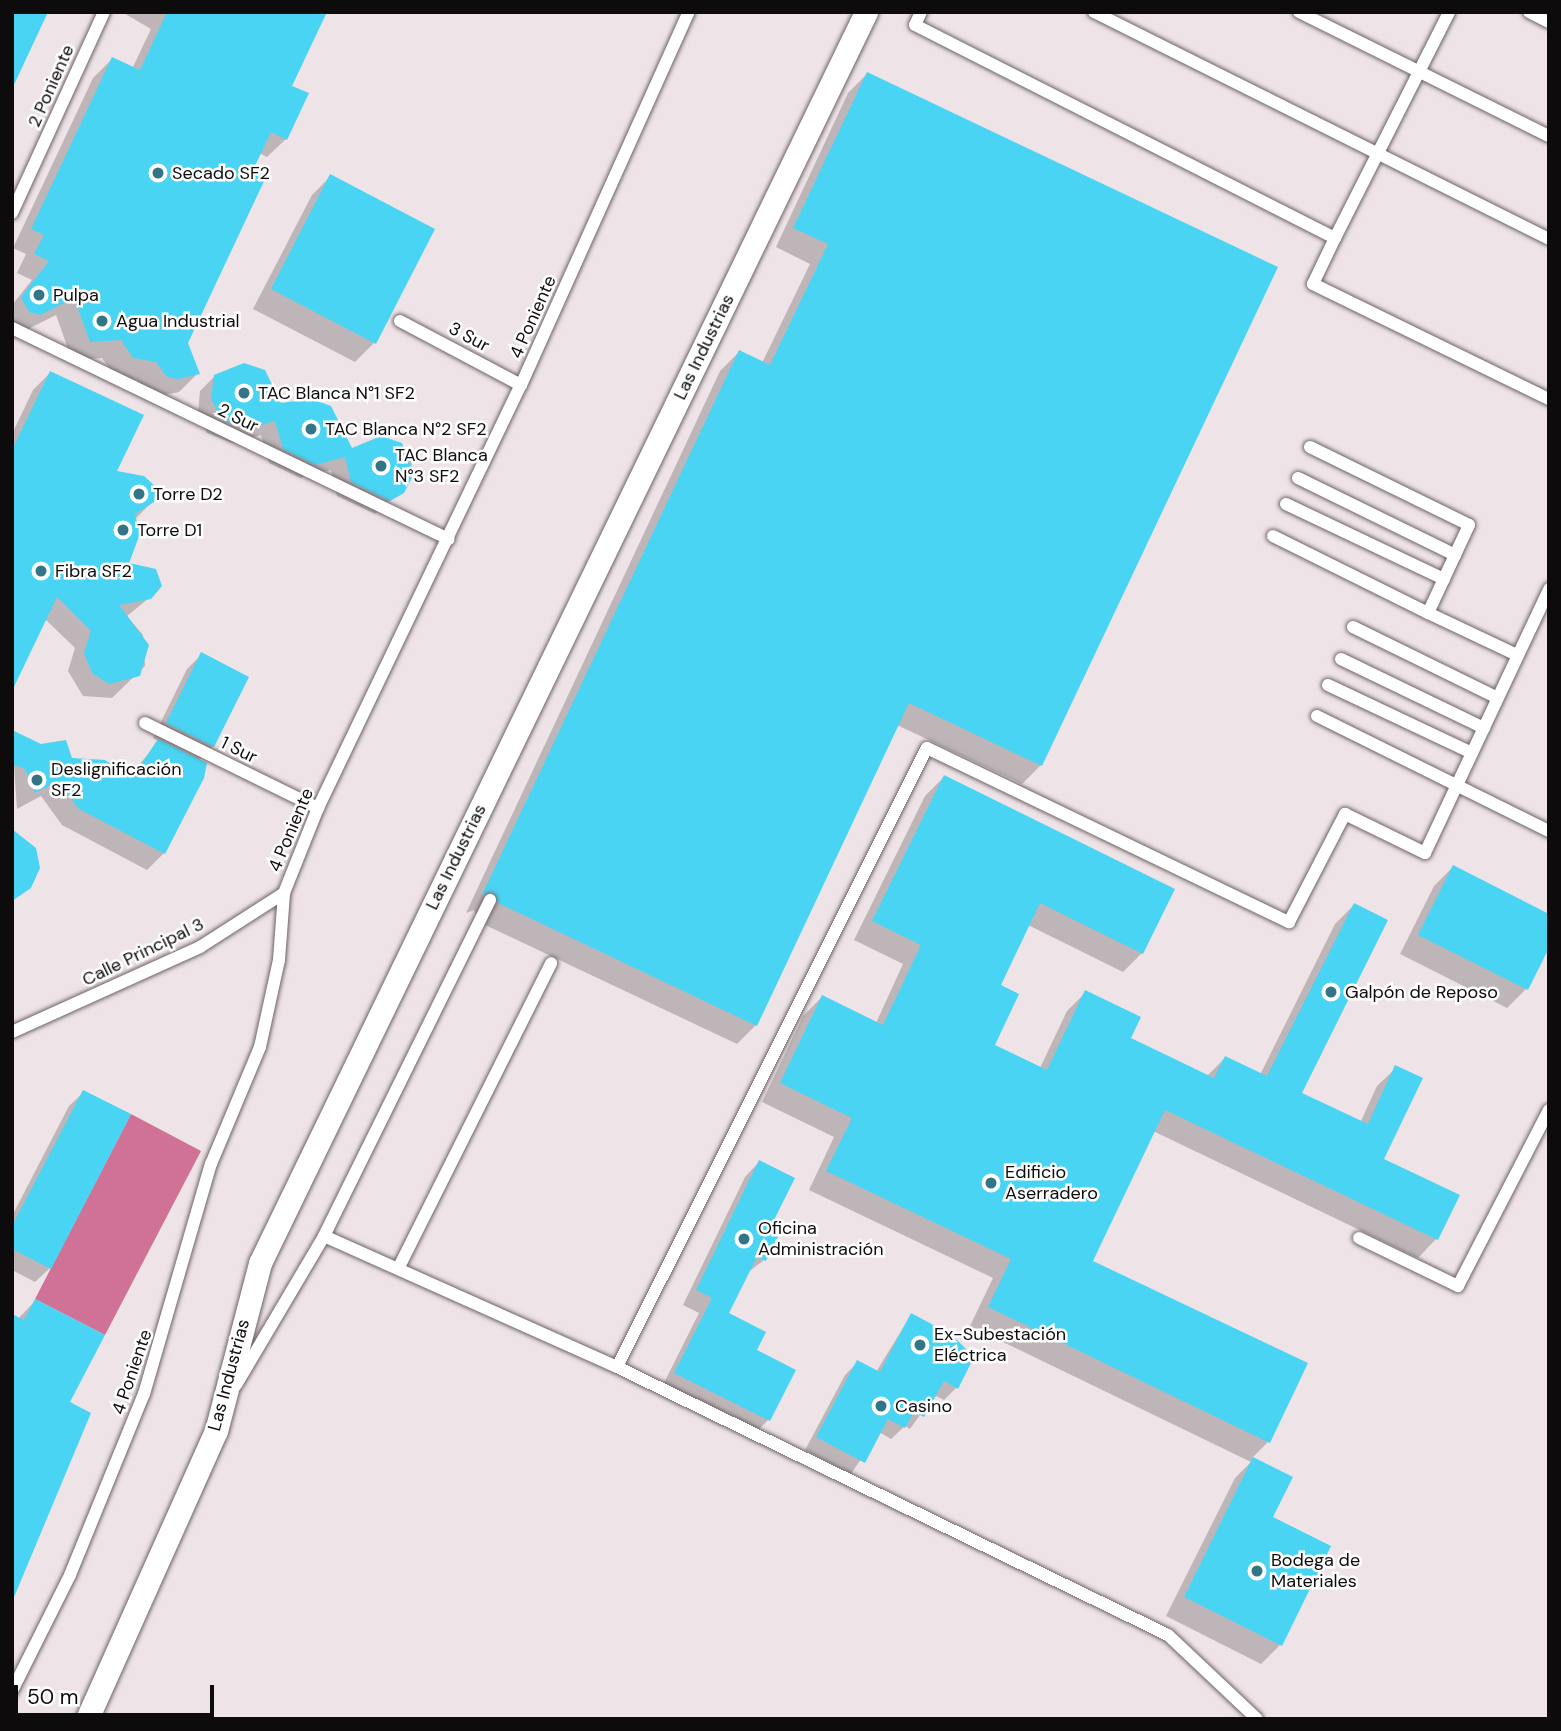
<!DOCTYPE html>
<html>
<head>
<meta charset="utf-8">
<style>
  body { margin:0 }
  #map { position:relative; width:1561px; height:1731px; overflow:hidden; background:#eee3e6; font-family:"DM Sans",sans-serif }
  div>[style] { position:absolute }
  .water>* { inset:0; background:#d07296 }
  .shadow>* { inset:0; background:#0003 }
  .building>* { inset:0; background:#49d4f4 }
  .roads { filter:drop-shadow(0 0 2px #6d6366) drop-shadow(0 0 2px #6d6366) }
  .lane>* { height:12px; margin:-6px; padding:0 6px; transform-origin:6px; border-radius:6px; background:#fff }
  .street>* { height:23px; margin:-11.5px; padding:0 11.5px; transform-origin:11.5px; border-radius:11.5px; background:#fff }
  .dots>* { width:19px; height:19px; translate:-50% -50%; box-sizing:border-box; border:4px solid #fff; border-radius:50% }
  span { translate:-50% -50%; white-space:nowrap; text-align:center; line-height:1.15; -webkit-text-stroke:5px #fff; paint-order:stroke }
  .street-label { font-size:18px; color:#0e0b0c }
  .poi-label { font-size:18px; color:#0e0b0c }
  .left { translate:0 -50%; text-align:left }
  .frame { position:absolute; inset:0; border:14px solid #0e0b0c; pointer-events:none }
  .scale { position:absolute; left:14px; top:1685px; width:200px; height:32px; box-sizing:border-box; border:4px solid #0e0b0c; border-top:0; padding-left:9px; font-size:21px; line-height:24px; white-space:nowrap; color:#0e0b0c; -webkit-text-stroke:5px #fff; paint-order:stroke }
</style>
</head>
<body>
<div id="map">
  <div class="water">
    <i style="clip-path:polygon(131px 1114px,201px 1151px,105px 1335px,35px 1299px)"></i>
  </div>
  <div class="shadow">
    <i style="clip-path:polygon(122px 12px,325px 12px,290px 87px,286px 139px,267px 157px,259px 153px,186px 343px,198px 373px,179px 392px,153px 397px,137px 380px,115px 376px,102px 358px,72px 360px,56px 315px,20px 333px,12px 331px,12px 305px,32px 280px,17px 273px,26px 254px,13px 248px,93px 78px,112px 59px,132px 69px,151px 29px)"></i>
    <i style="clip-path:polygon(867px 74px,1041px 765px,1022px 784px,897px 725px,756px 1025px,737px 1044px,479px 922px,474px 910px,466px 913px,720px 371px,739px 352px,762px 363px,810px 264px,776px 247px,848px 93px)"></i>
    <i style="clip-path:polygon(331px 176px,374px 343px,355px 362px,253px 309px,312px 195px)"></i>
    <i style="clip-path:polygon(50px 373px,114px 472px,149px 505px,135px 519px,126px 564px,149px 598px,127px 616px,143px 635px,145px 666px,112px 698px,83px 696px,68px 671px,75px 648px,45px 619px,12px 687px,12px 434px,33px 390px)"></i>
    <i style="clip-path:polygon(215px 376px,280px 405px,351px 450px,400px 445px,412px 463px,409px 484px,375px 514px,337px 496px,331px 470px,300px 478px,269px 463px,261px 435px,232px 443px,207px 433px,198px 413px,200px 391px)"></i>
    <i style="clip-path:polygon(201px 655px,213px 746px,198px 761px,164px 853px,147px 870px,62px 825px,41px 796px,17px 809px,12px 736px,128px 778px,159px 741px,153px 738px,187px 669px)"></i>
    <i style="clip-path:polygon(944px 777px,1142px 953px,1123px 972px,1028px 925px,999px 986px,993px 1046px,1040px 1068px,1067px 1011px,1086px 992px,1129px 1039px,1207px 1076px,1225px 1058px,1260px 1075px,1335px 924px,1354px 905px,1299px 1094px,1360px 1123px,1377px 1086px,1396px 1068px,1382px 1160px,1457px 1196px,1436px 1239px,1418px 1258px,1153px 1131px,1091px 1262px,1268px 1442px,1252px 1458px,1290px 1478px,1271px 1518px,1280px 1645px,1261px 1664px,1166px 1616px,1235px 1478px,1251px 1462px,970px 1326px,993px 1278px,809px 1190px,834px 1137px,762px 1102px,803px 1016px,822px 997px,876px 1023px,903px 964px,854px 940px,925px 796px)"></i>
    <i style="clip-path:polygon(1453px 867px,1549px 944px,1526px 989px,1507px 1008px,1400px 954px,1434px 886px)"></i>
    <i style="clip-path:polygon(84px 1092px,50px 1268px,35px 1282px,12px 1270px,12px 1216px,69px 1106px)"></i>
    <i style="clip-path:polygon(759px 1162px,767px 1231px,777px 1236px,764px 1260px,747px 1273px,727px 1314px,768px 1420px,754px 1434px,662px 1387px,699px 1313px,683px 1305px,745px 1177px)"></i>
    <i style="clip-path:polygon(35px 1301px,67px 1403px,18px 1319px)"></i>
    <i style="clip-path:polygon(911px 1315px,956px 1388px,944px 1400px,934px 1395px,910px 1429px,905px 1426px,891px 1439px,879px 1432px,851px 1474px,805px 1450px,845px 1375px,858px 1362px,876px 1372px)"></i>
  </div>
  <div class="building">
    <i style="clip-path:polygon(12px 12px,48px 12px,12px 89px)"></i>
    <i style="clip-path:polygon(167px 12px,327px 12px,292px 86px,309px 93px,287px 140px,271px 132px,253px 170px,266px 177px,188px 343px,200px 374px,178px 379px,167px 377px,156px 362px,133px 358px,121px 340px,90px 342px,74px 298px,40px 315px,29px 312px,21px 297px,49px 261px,34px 254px,44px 235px,31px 229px,112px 57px,140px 70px)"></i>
    <i style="clip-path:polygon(867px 72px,1278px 267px,1042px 766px,909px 703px,757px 1026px,498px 903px,493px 892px,482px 895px,739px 350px,770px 365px,828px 244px,793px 228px)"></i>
    <i style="clip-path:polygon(330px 174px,435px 229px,376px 344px,271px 289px)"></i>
    <i style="clip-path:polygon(244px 363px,265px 370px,281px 403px,311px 399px,331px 406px,352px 448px,381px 436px,402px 443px,414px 474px,404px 493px,390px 501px,351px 482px,345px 457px,315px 465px,283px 449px,275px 421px,247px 429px,221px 419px,211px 398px,214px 375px)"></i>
    <i style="clip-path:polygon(50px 371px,144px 415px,117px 471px,144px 476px,156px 487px,154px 502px,135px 514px,140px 534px,129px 563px,156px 569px,162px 586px,151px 599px,119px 605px,149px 645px,140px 676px,109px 684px,92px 673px,84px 653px,91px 631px,57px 597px,12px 691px,12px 450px)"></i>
    <i style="clip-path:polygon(201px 652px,249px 677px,214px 747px,166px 723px)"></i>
    <i style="clip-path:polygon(12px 730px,41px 744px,66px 740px,72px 758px,105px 760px,132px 778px,158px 739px,207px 763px,204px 778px,165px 854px,79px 809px,58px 781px,35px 793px,25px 769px,12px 764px)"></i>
    <i style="clip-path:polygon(944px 775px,1175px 889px,1143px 954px,1040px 903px,1001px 985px,1019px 994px,995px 1045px,1047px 1070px,1085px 990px,1141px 1017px,1131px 1038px,1214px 1078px,1225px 1056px,1267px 1076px,1354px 903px,1388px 920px,1302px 1093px,1368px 1124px,1395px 1065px,1423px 1078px,1384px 1159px,1460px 1195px,1438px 1240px,1165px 1110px,1093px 1261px,1308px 1363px,1270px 1443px,988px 1307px,1011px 1259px,826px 1171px,852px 1118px,780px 1083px,822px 995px,883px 1025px,921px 945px,872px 921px)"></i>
    <i style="clip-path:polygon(12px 829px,36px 848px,40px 868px,31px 888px,12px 901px)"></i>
    <i style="clip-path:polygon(1453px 865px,1549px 914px,1549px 948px,1528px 990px,1418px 935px)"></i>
    <i style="clip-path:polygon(83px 1090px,131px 1114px,51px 1269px,12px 1249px,12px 1226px)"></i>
    <i style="clip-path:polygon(759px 1160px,795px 1178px,769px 1230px,779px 1235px,766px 1261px,757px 1257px,729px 1313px,766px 1332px,757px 1350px,796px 1370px,770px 1421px,674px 1373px,712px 1298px,696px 1290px)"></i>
    <i style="clip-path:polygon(35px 1299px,105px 1335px,70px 1402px,91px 1413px,12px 1602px,12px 1314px,24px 1320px)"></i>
    <i style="clip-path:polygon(911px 1313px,952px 1335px,974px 1357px,958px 1389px,944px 1381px,924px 1417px,914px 1412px,905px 1428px,888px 1419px,865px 1463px,816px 1437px,857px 1360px,880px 1372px)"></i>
    <i style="clip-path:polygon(1253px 1457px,1293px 1477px,1273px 1517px,1331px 1546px,1282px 1646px,1184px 1597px)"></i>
  </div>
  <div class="roads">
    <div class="lane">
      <i style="left:921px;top:12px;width:14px;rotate:115deg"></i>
      <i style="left:915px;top:25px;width:471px;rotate:26.9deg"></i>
      <i style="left:1335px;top:238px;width:253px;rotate:-63.2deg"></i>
      <i style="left:1094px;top:12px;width:508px;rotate:26.51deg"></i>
      <i style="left:1299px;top:12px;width:279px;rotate:26.4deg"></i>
      <i style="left:1529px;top:12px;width:22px;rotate:27deg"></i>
      <i style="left:12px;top:213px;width:221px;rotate:-65.4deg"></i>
      <i style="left:1335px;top:238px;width:51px;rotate:115.6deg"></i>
      <i style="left:1313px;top:284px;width:263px;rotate:26deg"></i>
      <i style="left:400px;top:321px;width:137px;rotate:27.9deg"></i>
      <i style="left:12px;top:328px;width:485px;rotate:25.8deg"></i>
      <i style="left:1310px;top:447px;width:177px;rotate:26.1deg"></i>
      <i style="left:1469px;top:525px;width:97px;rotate:115deg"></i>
      <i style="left:1428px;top:613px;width:98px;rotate:25.3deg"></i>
      <i style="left:1298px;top:478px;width:175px;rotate:26.1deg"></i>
      <i style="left:1286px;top:504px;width:175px;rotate:25.4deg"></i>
      <i style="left:1273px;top:536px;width:173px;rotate:26.4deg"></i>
      <i style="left:1353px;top:627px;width:161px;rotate:26.1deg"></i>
      <i style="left:1341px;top:659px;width:159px;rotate:25.8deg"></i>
      <i style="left:1328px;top:685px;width:159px;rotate:25.3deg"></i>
      <i style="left:1317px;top:716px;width:259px;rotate:26.4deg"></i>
      <i style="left:145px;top:723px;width:193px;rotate:26.2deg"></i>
      <i style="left:12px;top:1032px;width:206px;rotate:-24.3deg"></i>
      <i style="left:200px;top:947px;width:100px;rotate:-32.7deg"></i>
      <i style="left:324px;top:1236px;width:375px;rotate:-63.7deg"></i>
      <i style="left:1359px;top:1238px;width:110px;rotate:25.9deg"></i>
      <i style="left:1458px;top:1286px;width:198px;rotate:-62.7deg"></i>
      <i style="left:398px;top:1269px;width:342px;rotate:-63.4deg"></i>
      <i style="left:617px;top:1367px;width:692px;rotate:-63.4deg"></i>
      <i style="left:927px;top:748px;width:402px;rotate:25.7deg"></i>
      <i style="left:1289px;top:922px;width:122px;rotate:-62.6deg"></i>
      <i style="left:1345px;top:814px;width:89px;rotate:26deg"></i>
      <i style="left:1425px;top:853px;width:292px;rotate:-64.8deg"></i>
      <i style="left:236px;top:1385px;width:173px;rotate:-59.4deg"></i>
      <i style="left:324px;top:1236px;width:321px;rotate:24.1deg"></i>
      <i style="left:617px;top:1367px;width:613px;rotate:25.94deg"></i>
      <i style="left:1168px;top:1635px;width:122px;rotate:43.3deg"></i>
      <i style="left:12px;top:1691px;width:130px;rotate:-63.4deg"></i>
      <i style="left:70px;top:1575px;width:196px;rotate:-67.8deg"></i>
      <i style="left:144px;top:1394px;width:240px;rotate:-73.8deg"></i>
      <i style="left:211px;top:1164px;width:127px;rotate:-67.3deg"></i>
      <i style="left:260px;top:1047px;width:89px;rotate:-77.7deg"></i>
      <i style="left:279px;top:960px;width:67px;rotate:-85.7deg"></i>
      <i style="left:284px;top:893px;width:92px;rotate:-68.2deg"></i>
      <i style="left:318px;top:808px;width:469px;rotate:-64.4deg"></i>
      <i style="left:521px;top:385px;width:409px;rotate:-65.8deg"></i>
    </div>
    <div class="street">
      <i style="left:87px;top:1719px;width:316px;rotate:-65.9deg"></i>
      <i style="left:216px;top:1431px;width:174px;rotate:-75.3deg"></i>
      <i style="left:260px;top:1263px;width:1390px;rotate:-64.15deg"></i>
    </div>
  </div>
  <div class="dots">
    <i style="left:158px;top:173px;background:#327586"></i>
    <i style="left:39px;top:295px;background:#327586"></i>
    <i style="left:102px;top:321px;background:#327586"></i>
    <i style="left:244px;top:393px;background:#327586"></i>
    <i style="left:311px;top:429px;background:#327586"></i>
    <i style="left:381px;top:466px;background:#327586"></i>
    <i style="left:139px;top:494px;background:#327586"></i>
    <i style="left:123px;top:530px;background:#327586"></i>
    <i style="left:41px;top:571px;background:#327586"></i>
    <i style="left:37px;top:780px;background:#327586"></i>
    <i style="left:1331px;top:992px;background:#327586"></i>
    <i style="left:991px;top:1183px;background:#327586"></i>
    <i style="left:744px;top:1239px;background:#327586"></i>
    <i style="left:920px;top:1345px;background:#327586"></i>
    <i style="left:881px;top:1406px;background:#327586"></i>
    <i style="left:1257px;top:1571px;background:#327586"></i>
  </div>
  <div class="street-label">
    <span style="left:51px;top:86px;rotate:-66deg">2 Poniente</span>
    <span style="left:533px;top:317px;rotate:-66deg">4 Poniente</span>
    <span style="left:469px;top:337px;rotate:28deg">3 Sur</span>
    <span style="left:704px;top:347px;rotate:-64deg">Las Industrias</span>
    <span style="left:238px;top:418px;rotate:26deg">2 Sur</span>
    <span style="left:239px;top:750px;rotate:26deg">1 Sur</span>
    <span style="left:291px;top:830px;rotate:-67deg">4 Poniente</span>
    <span style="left:456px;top:857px;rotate:-64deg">Las Industrias</span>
    <span style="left:143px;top:952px;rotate:-26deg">Calle Principal 3</span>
    <span style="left:132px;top:1372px;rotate:-71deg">4 Poniente</span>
    <span style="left:229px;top:1375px;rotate:-75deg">Las Industrias</span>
  </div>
  <div class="poi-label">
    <span class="left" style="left:172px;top:173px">Secado SF2</span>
    <span class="left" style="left:53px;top:295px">Pulpa</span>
    <span class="left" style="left:116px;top:321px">Agua Industrial</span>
    <span class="left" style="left:258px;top:393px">TAC Blanca N°1 SF2</span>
    <span class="left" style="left:325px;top:429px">TAC Blanca N°2 SF2</span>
    <span class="left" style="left:395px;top:466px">TAC Blanca<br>N°3 SF2</span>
    <span class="left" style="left:153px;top:494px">Torre D2</span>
    <span class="left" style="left:137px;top:530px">Torre D1</span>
    <span class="left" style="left:55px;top:571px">Fibra SF2</span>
    <span class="left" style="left:51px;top:780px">Deslignificación<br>SF2</span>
    <span class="left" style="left:1345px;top:992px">Galpón de Reposo</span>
    <span class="left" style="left:1005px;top:1183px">Edificio<br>Aserradero</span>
    <span class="left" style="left:758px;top:1239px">Oficina<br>Administración</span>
    <span class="left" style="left:934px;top:1345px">Ex-Subestación<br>Eléctrica</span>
    <span class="left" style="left:895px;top:1406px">Casino</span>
    <span class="left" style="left:1271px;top:1571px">Bodega de<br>Materiales</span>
  </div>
  <div class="frame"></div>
  <div class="scale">50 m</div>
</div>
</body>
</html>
